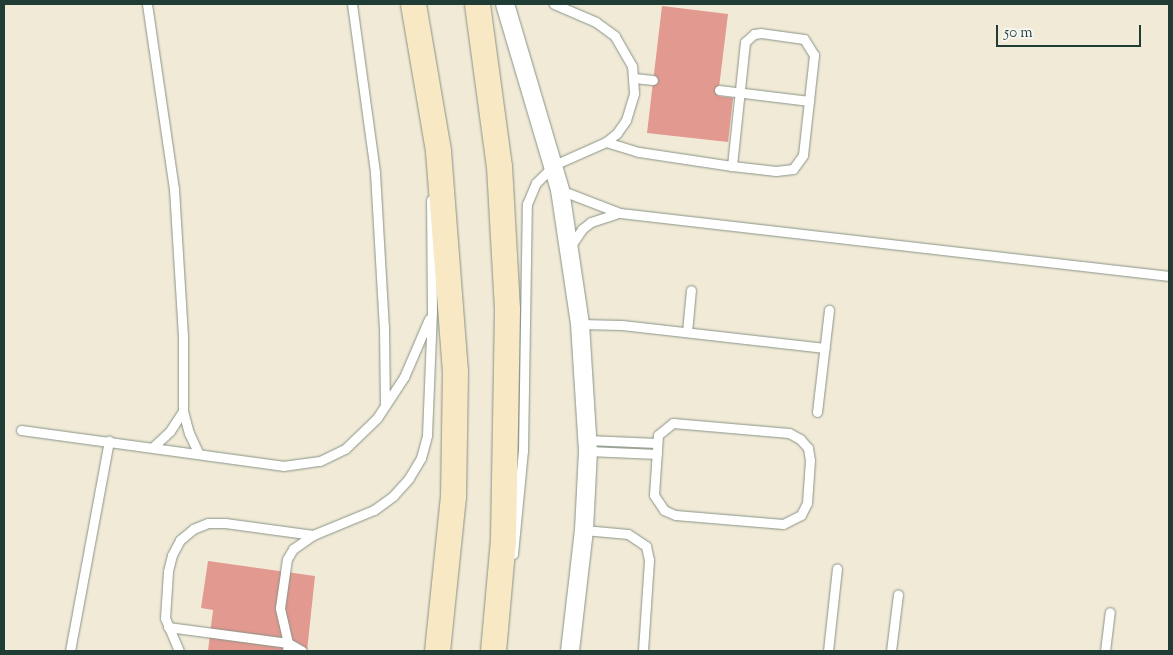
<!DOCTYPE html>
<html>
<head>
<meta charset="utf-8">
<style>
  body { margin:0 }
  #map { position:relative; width:1173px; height:655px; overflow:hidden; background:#f1ead7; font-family:"Sorts Mill Goudy",serif }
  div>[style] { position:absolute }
  .building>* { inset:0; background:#e29990 }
  .roads { filter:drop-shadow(0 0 1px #889486) drop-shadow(0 0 1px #889486) }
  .lane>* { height:9px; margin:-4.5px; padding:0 4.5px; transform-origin:4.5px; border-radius:4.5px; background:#fff }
  .street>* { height:18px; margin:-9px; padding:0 9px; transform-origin:9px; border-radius:9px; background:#fff }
  .secondary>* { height:25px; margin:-12.5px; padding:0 12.5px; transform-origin:12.5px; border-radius:12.5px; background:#f8e8c3 }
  span { translate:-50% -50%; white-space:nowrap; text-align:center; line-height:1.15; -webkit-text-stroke:4.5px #f6f6f2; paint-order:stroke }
  .frame { position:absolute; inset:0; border:5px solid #1f3d34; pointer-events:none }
  .scale { position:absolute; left:996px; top:25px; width:145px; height:22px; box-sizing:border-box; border:2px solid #1f3d34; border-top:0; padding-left:6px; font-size:15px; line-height:18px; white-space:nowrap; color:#1f3d34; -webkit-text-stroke:4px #f6f6f2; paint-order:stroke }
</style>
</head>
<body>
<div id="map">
  <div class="building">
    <i style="clip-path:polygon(662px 6px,728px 14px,718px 96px,733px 98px,728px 142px,647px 133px)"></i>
    <i style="clip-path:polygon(208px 561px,315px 576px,307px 651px,208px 651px,213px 610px,201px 608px)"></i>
  </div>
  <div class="roads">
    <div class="lane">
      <i style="left:147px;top:4px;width:187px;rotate:81.7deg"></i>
      <i style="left:174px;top:189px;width:148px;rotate:86.5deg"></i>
      <i style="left:183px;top:337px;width:74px;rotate:90deg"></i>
      <i style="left:183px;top:411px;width:23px;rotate:75deg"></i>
      <i style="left:189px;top:433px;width:23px;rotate:65deg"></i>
      <i style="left:352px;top:4px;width:171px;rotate:82.2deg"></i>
      <i style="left:375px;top:173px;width:154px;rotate:86.7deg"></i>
      <i style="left:384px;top:327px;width:77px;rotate:89.3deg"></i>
      <i style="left:634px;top:78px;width:19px;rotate:6deg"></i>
      <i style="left:719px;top:90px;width:91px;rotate:7deg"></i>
      <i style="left:606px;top:142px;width:34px;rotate:17deg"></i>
      <i style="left:639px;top:152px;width:94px;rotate:8.6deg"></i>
      <i style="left:732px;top:166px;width:44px;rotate:6.5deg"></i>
      <i style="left:776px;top:171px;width:17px;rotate:-7deg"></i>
      <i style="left:793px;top:169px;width:17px;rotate:-54deg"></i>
      <i style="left:803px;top:155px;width:101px;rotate:-83.7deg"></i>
      <i style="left:814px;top:55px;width:19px;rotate:-122deg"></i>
      <i style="left:804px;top:39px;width:43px;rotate:-172.1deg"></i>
      <i style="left:761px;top:33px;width:7px;rotate:172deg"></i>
      <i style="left:754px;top:34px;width:12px;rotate:138deg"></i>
      <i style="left:745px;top:42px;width:125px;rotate:96deg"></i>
      <i style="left:560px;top:190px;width:64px;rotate:21deg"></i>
      <i style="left:620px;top:213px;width:553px;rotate:6.55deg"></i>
      <i style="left:570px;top:247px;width:22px;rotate:-56deg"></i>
      <i style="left:582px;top:229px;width:11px;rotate:-38deg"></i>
      <i style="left:591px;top:222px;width:25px;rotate:-18deg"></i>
      <i style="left:580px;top:324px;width:42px;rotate:1.4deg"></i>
      <i style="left:622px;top:325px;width:204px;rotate:6.5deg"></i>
      <i style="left:687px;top:332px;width:42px;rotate:-84.6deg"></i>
      <i style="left:817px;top:412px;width:103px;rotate:-83.3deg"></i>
      <i style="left:673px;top:423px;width:116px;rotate:4.9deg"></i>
      <i style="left:789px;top:433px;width:13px;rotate:29deg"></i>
      <i style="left:800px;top:439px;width:12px;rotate:48deg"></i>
      <i style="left:808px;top:448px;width:12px;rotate:81deg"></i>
      <i style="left:810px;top:460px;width:43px;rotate:94deg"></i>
      <i style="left:807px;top:503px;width:13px;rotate:117deg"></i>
      <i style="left:801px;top:515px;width:20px;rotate:153deg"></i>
      <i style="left:783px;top:524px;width:108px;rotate:-175.2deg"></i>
      <i style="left:675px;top:515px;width:12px;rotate:-156deg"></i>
      <i style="left:664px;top:510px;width:18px;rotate:-124deg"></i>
      <i style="left:654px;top:495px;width:60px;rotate:-86.2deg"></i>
      <i style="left:658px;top:435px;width:19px;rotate:-39deg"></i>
      <i style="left:21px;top:430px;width:264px;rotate:7.8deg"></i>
      <i style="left:283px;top:466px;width:37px;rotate:-8deg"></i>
      <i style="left:320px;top:461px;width:28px;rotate:-26deg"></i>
      <i style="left:345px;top:449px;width:45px;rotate:-44.1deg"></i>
      <i style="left:377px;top:418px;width:49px;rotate:-56.6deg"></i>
      <i style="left:404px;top:377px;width:63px;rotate:-66.7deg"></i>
      <i style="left:587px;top:440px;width:70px;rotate:2.5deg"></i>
      <i style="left:153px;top:447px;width:23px;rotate:-43deg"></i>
      <i style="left:170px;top:431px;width:24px;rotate:-57deg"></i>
      <i style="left:588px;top:451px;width:69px;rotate:2.5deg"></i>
      <i style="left:584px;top:530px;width:44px;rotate:5.2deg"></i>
      <i style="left:628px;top:534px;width:22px;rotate:34deg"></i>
      <i style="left:646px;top:546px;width:14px;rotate:78deg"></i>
      <i style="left:649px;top:560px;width:91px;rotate:93.8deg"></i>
      <i style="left:513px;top:554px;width:103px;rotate:-84.5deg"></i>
      <i style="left:523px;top:451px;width:247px;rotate:-89.1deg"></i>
      <i style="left:527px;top:204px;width:23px;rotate:-67deg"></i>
      <i style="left:536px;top:183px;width:25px;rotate:-45deg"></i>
      <i style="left:554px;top:165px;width:57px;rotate:-23.9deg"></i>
      <i style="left:606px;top:142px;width:14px;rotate:-39deg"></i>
      <i style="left:617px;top:133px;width:16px;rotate:-55deg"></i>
      <i style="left:626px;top:120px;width:28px;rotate:-73deg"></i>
      <i style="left:634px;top:93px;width:27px;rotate:-94deg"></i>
      <i style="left:632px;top:66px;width:34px;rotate:-120deg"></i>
      <i style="left:615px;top:36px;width:24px;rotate:-144deg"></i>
      <i style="left:596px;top:22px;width:46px;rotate:-156.8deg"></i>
      <i style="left:168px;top:627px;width:121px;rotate:7.6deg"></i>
      <i style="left:288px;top:643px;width:8px;rotate:97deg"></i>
      <i style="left:70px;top:651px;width:214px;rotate:-79.5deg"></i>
      <i style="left:179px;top:651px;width:36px;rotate:-113deg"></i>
      <i style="left:165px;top:618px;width:47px;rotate:-86.3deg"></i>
      <i style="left:168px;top:571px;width:16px;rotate:-76deg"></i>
      <i style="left:172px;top:555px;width:17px;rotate:-62deg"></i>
      <i style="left:180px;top:540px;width:17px;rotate:-40deg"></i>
      <i style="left:193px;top:529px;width:16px;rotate:-22deg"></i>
      <i style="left:208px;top:523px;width:17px"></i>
      <i style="left:225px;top:523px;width:89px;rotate:7.8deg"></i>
      <i style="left:313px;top:535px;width:66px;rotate:-22.3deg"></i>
      <i style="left:374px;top:510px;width:24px;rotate:-36deg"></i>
      <i style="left:393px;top:496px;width:24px;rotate:-48deg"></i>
      <i style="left:409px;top:478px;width:23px;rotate:-59deg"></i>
      <i style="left:421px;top:458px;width:24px;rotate:-75deg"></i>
      <i style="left:427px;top:435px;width:123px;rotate:-87.7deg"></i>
      <i style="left:432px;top:312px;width:112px;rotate:-90.5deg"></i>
      <i style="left:302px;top:651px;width:16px;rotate:-150deg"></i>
      <i style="left:288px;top:643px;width:36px;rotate:-103deg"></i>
      <i style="left:280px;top:608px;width:49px;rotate:-81.9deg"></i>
      <i style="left:287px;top:559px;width:12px;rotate:-59deg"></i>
      <i style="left:293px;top:549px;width:24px;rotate:-35deg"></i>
      <i style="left:828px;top:651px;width:83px;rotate:-83.8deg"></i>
      <i style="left:891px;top:651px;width:57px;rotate:-83deg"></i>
      <i style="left:1105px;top:651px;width:39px;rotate:-83deg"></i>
    </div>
    <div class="street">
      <i style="left:505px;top:4px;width:194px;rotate:73.5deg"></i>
      <i style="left:560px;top:190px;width:135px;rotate:81.5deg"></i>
      <i style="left:580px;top:324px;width:127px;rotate:86.4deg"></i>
      <i style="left:588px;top:451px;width:79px;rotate:92.9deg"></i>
      <i style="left:584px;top:530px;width:122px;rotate:96.6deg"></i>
    </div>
    <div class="secondary">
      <i style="left:413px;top:4px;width:149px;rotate:80.3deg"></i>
      <i style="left:438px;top:151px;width:221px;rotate:85.6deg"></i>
      <i style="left:455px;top:371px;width:125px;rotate:90.9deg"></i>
      <i style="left:453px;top:496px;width:156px;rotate:95.9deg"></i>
      <i style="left:477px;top:4px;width:163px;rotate:82.3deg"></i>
      <i style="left:499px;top:166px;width:143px;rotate:86.8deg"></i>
      <i style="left:507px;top:309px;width:230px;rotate:91deg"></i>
      <i style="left:503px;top:539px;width:112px;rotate:95.1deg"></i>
    </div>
  </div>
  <div class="frame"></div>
  <div class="scale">50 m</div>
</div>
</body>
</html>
